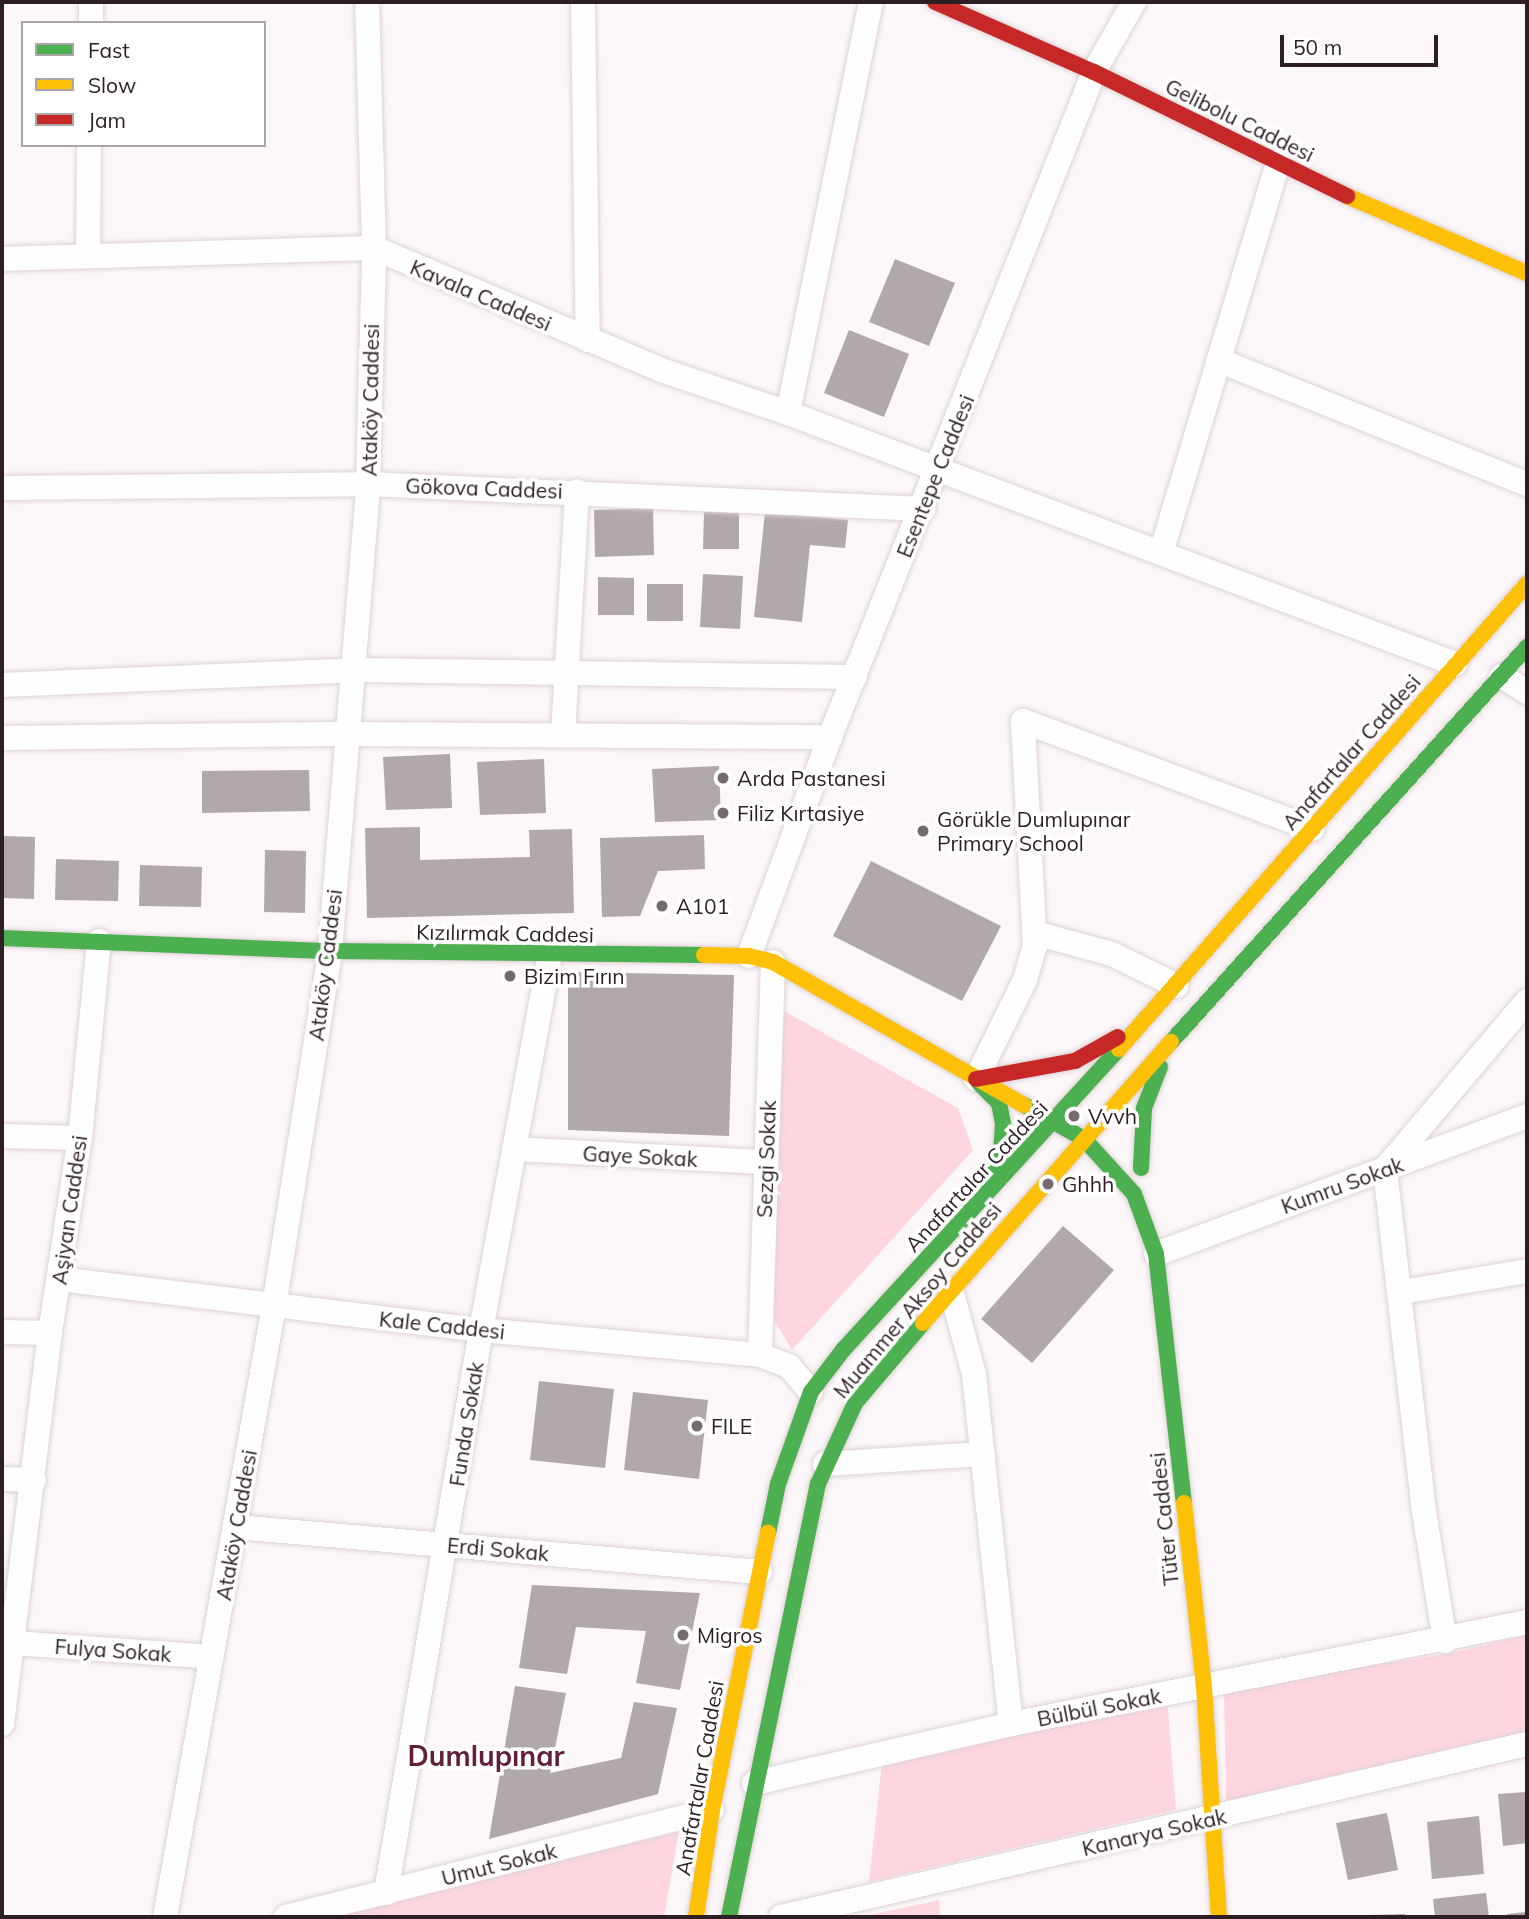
<!DOCTYPE html>
<html>
<head>
<meta charset="utf-8">
<style>
  body { margin:0 }
  #map { position:relative; width:1529px; height:1919px; overflow:hidden; background:#fcf7f8; font-family:Mulish,sans-serif }
  div>[style] { position:absolute }
  .green>* { inset:0; background:#fed6e0 }
  .building>* { inset:0; background:#b1a8aa }
  .roads { filter:drop-shadow(0 0 2px #ddd2d5) drop-shadow(0 0 2px #ddd2d5) }
  .street>* { height:24px; margin:-12px; padding:0 12px; transform-origin:12px; border-radius:12px; background:#fffefe }
  .fast>* { height:16px; margin:-8px; padding:0 8px; transform-origin:8px; border-radius:8px; background:#4caf50 }
  .slow>* { height:16px; margin:-8px; padding:0 8px; transform-origin:8px; border-radius:8px; background:#ffc107 }
  .jam>* { height:16px; margin:-8px; padding:0 8px; transform-origin:8px; border-radius:8px; background:#c62828 }
  .dots>* { width:19px; height:19px; translate:-50% -50%; box-sizing:border-box; border:4px solid #fff; border-radius:50% }
  span { translate:-50% -50%; white-space:nowrap; text-align:center; line-height:1.15; -webkit-text-stroke:7px #fff; paint-order:stroke }
  .street-label { font-size:21px; color:#2c1e22 }
  .poi-label { font-size:21px; color:#2c1e22 }
  .left { translate:0 -50%; text-align:left }
  .district-label { font-size:28px; color:#631f38; font-weight:700 }
  .frame { position:absolute; inset:0; border:4px solid #2c1e22; pointer-events:none }
  .legend { position:absolute; left:21px; top:21px; width:245px; height:126px; box-sizing:border-box; background:#fff; border:2px solid #aba5a7; margin:0; padding:9px 12px; list-style:none; font-size:21px; color:#2c1e22 }
  .legend li { display:flex; align-items:center; gap:14px; height:35px }
  .legend b { width:35px; border:2px solid #aba5a7 }
  .scale { position:absolute; left:1280px; top:35px; width:158px; height:32px; box-sizing:border-box; border:4px solid #2c1e22; border-top:0; padding-left:9px; font-size:21px; line-height:24px; white-space:nowrap; color:#2c1e22; -webkit-text-stroke:5px #fff; paint-order:stroke }
</style>
</head>
<body>
<div id="map">
  <div class="green">
    <i style="clip-path:polygon(784px 1011px,958px 1108px,973px 1150px,792px 1350px,768px 1310px)"></i>
    <i style="clip-path:polygon(1527px 1635px,1527px 1731px,1226px 1801px,1224px 1688px,1447px 1654px)"></i>
    <i style="clip-path:polygon(1167px 1697px,1176px 1810px,869px 1882px,882px 1763px)"></i>
    <i style="clip-path:polygon(679px 1832px,664px 1917px,324px 1917px)"></i>
    <i style="clip-path:polygon(939px 1900px,940px 1917px,859px 1917px)"></i>
  </div>
  <div class="building">
    <i style="clip-path:polygon(895px 259px,955px 283px,929px 346px,869px 322px)"></i>
    <i style="clip-path:polygon(849px 330px,909px 354px,884px 417px,824px 393px)"></i>
    <i style="clip-path:polygon(653px 508px,654px 555px,595px 557px,594px 510px)"></i>
    <i style="clip-path:polygon(704px 512px,739px 513px,739px 549px,703px 549px)"></i>
    <i style="clip-path:polygon(765px 512px,848px 520px,845px 548px,810px 545px,802px 622px,754px 617px)"></i>
    <i style="clip-path:polygon(703px 574px,743px 576px,740px 629px,700px 627px)"></i>
    <i style="clip-path:polygon(598px 577px,634px 578px,634px 615px,598px 615px)"></i>
    <i style="clip-path:polygon(647px 584px,683px 584px,683px 621px,647px 621px)"></i>
    <i style="clip-path:polygon(450px 754px,452px 808px,386px 810px,383px 757px)"></i>
    <i style="clip-path:polygon(544px 759px,546px 813px,480px 815px,477px 762px)"></i>
    <i style="clip-path:polygon(719px 766px,721px 820px,655px 822px,652px 769px)"></i>
    <i style="clip-path:polygon(309px 770px,310px 811px,202px 813px,202px 771px)"></i>
    <i style="clip-path:polygon(420px 827px,420px 860px,530px 857px,529px 830px,572px 829px,574px 913px,367px 918px,365px 828px)"></i>
    <i style="clip-path:polygon(704px 835px,705px 869px,658px 871px,640px 916px,602px 917px,600px 838px)"></i>
    <i style="clip-path:polygon(2px 836px,35px 837px,34px 899px,2px 898px)"></i>
    <i style="clip-path:polygon(265px 850px,306px 851px,305px 913px,264px 912px)"></i>
    <i style="clip-path:polygon(56px 859px,119px 861px,118px 901px,55px 900px)"></i>
    <i style="clip-path:polygon(871px 861px,1001px 926px,962px 1001px,833px 936px)"></i>
    <i style="clip-path:polygon(140px 865px,202px 867px,201px 907px,139px 906px)"></i>
    <i style="clip-path:polygon(568px 972px,734px 975px,729px 1136px,568px 1130px)"></i>
    <i style="clip-path:polygon(1063px 1226px,1114px 1270px,1032px 1363px,981px 1319px)"></i>
    <i style="clip-path:polygon(539px 1381px,614px 1389px,605px 1468px,530px 1460px)"></i>
    <i style="clip-path:polygon(633px 1392px,708px 1400px,699px 1479px,624px 1470px)"></i>
    <i style="clip-path:polygon(532px 1585px,700px 1593px,680px 1690px,636px 1683px,646px 1631px,576px 1627px,567px 1674px,519px 1668px)"></i>
    <i style="clip-path:polygon(515px 1686px,566px 1693px,550px 1773px,621px 1758px,634px 1702px,677px 1708px,658px 1794px,489px 1839px)"></i>
    <i style="clip-path:polygon(1527px 1792px,1527px 1843px,1503px 1846px,1498px 1794px)"></i>
    <i style="clip-path:polygon(1387px 1813px,1398px 1870px,1348px 1880px,1336px 1823px)"></i>
    <i style="clip-path:polygon(1479px 1816px,1484px 1874px,1432px 1879px,1427px 1822px)"></i>
    <i style="clip-path:polygon(1486px 1893px,1489px 1917px,1435px 1917px,1433px 1899px)"></i>
    <i style="clip-path:polygon(1527px 1912px,1527px 1917px,1508px 1917px,1507px 1914px)"></i>
    <i style="clip-path:polygon(1405px 1914px,1405px 1917px,1368px 1917px,1368px 1915px)"></i>
  </div>
  <div class="roads">
    <div class="street">
      <i style="left:583px;top:2px;width:338px;rotate:89.2deg"></i>
      <i style="left:91px;top:23px;width:21px;rotate:-90deg"></i>
      <i style="left:88px;top:254px;width:109px;rotate:-89.5deg"></i>
      <i style="left:2px;top:259px;width:372px;rotate:-1.7deg"></i>
      <i style="left:374px;top:248px;width:312px;rotate:23deg"></i>
      <i style="left:661px;top:370px;width:134px;rotate:18.7deg"></i>
      <i style="left:788px;top:413px;width:713px;rotate:20.62deg"></i>
      <i style="left:1218px;top:360px;width:333px;rotate:21.9deg"></i>
      <i style="left:788px;top:413px;width:419px;rotate:-78.6deg"></i>
      <i style="left:2px;top:488px;width:366px;rotate:-0.6deg"></i>
      <i style="left:368px;top:484px;width:556px;rotate:2.58deg"></i>
      <i style="left:1161px;top:553px;width:408px;rotate:-73.3deg"></i>
      <i style="left:1502px;top:676px;width:30px;rotate:33deg"></i>
      <i style="left:2px;top:685px;width:354px;rotate:-2.4deg"></i>
      <i style="left:356px;top:670px;width:499px;rotate:0.8deg"></i>
      <i style="left:563px;top:735px;width:244px;rotate:-86.7deg"></i>
      <i style="left:2px;top:738px;width:346px;rotate:-0.7deg"></i>
      <i style="left:348px;top:734px;width:482px;rotate:0.4deg"></i>
      <i style="left:1035px;top:933px;width:80px;rotate:15.3deg"></i>
      <i style="left:1112px;top:954px;width:72px;rotate:26.2deg"></i>
      <i style="left:749px;top:956px;width:233px;rotate:-69.7deg"></i>
      <i style="left:830px;top:737px;width:715px;rotate:-68.35deg"></i>
      <i style="left:1094px;top:72px;width:81px;rotate:-60.3deg"></i>
      <i style="left:976px;top:1079px;width:110px;rotate:-63.7deg"></i>
      <i style="left:1025px;top:980px;width:35px;rotate:-74deg"></i>
      <i style="left:1035px;top:946px;width:225px;rotate:-93.1deg"></i>
      <i style="left:1023px;top:721px;width:309px;rotate:20.4deg"></i>
      <i style="left:2px;top:1136px;width:78px;rotate:1.5deg"></i>
      <i style="left:514px;top:1149px;width:252px;rotate:3deg"></i>
      <i style="left:1156px;top:1254px;width:396px;rotate:-20.4deg"></i>
      <i style="left:59px;top:1279px;width:425px;rotate:6.9deg"></i>
      <i style="left:481px;top:1330px;width:280px;rotate:5.1deg"></i>
      <i style="left:760px;top:1355px;width:31px;rotate:21deg"></i>
      <i style="left:789px;top:1366px;width:34px;rotate:50deg"></i>
      <i style="left:951px;top:1290px;width:87px;rotate:74.7deg"></i>
      <i style="left:974px;top:1374px;width:352px;rotate:84deg"></i>
      <i style="left:1402px;top:1292px;width:127px;rotate:-9.5deg"></i>
      <i style="left:2px;top:1332px;width:48px;rotate:1.2deg"></i>
      <i style="left:760px;top:1355px;width:393px;rotate:-88.1deg"></i>
      <i style="left:825px;top:1464px;width:158px;rotate:-3.6deg"></i>
      <i style="left:2px;top:1479px;width:32px;rotate:2deg"></i>
      <i style="left:236px;top:1527px;width:526px;rotate:4.91deg"></i>
      <i style="left:1445px;top:1641px;width:131px;rotate:-99.2deg"></i>
      <i style="left:1424px;top:1512px;width:345px;rotate:-96.5deg"></i>
      <i style="left:1385px;top:1169px;width:220px;rotate:-49.8deg"></i>
      <i style="left:14px;top:1643px;width:198px;rotate:4deg"></i>
      <i style="left:2px;top:1724px;width:394px;rotate:-83deg"></i>
      <i style="left:50px;top:1333px;width:197px;rotate:-81.3deg"></i>
      <i style="left:80px;top:1138px;width:198px;rotate:-84.5deg"></i>
      <i style="left:754px;top:1783px;width:264px;rotate:-12.9deg"></i>
      <i style="left:1011px;top:1724px;width:526px;rotate:-11.18deg"></i>
      <i style="left:386px;top:1893px;width:571px;rotate:-80.42deg"></i>
      <i style="left:481px;top:1330px;width:381px;rotate:-79.6deg"></i>
      <i style="left:165px;top:1917px;width:621px;rotate:-79.89deg"></i>
      <i style="left:274px;top:1306px;width:359px;rotate:-81deg"></i>
      <i style="left:330px;top:951px;width:469px;rotate:-85.3deg"></i>
      <i style="left:368px;top:484px;width:236px;rotate:-88.5deg"></i>
      <i style="left:374px;top:248px;width:246px;rotate:-91.6deg"></i>
      <i style="left:286px;top:1917px;width:439px;rotate:-14.1deg"></i>
      <i style="left:781px;top:1917px;width:766px;rotate:-13.06deg"></i>
    </div>
    <div class="fast">
      <i style="left:2px;top:938px;width:328px;rotate:2.3deg"></i>
      <i style="left:330px;top:951px;width:374px;rotate:0.6deg"></i>
      <i style="left:1171px;top:1042px;width:532px;rotate:-47.97deg"></i>
      <i style="left:979px;top:1083px;width:28px;rotate:45deg"></i>
      <i style="left:999px;top:1103px;width:21px;rotate:79deg"></i>
      <i style="left:1003px;top:1124px;width:28px;rotate:94deg"></i>
      <i style="left:1001px;top:1152px;width:38px;rotate:112deg"></i>
      <i style="left:1024px;top:1105px;width:69px;rotate:29.5deg"></i>
      <i style="left:1084px;top:1139px;width:74px;rotate:47.7deg"></i>
      <i style="left:1134px;top:1194px;width:64px;rotate:69.9deg"></i>
      <i style="left:1156px;top:1254px;width:251px;rotate:83.6deg"></i>
      <i style="left:1141px;top:1168px;width:60px;rotate:-87.1deg"></i>
      <i style="left:1144px;top:1108px;width:44px;rotate:-68.7deg"></i>
      <i style="left:768px;top:1533px;width:50px;rotate:-78.5deg"></i>
      <i style="left:778px;top:1484px;width:98px;rotate:-70.3deg"></i>
      <i style="left:811px;top:1392px;width:53px;rotate:-52.7deg"></i>
      <i style="left:843px;top:1350px;width:408px;rotate:-47.5deg"></i>
      <i style="left:729px;top:1917px;width:442px;rotate:-78.4deg"></i>
      <i style="left:818px;top:1484px;width:89px;rotate:-65.4deg"></i>
      <i style="left:855px;top:1403px;width:105px;rotate:-49.6deg"></i>
    </div>
    <div class="slow">
      <i style="left:1347px;top:196px;width:196px;rotate:23.2deg"></i>
      <i style="left:704px;top:955px;width:45px;rotate:1.3deg"></i>
      <i style="left:749px;top:956px;width:25px;rotate:14deg"></i>
      <i style="left:773px;top:962px;width:289px;rotate:29.7deg"></i>
      <i style="left:1119px;top:1049px;width:619px;rotate:-48.74deg"></i>
      <i style="left:923px;top:1323px;width:375px;rotate:-48.6deg"></i>
      <i style="left:1184px;top:1503px;width:185px;rotate:83.8deg"></i>
      <i style="left:1204px;top:1687px;width:230px;rotate:86.3deg"></i>
      <i style="left:696px;top:1917px;width:108px;rotate:-81.5deg"></i>
      <i style="left:712px;top:1810px;width:283px;rotate:-78.6deg"></i>
    </div>
    <div class="jam">
      <i style="left:935px;top:2px;width:174px;rotate:23.8deg"></i>
      <i style="left:1094px;top:72px;width:282px;rotate:26.1deg"></i>
      <i style="left:976px;top:1079px;width:101px;rotate:-10.3deg"></i>
      <i style="left:1075px;top:1061px;width:49px;rotate:-29.2deg"></i>
    </div>
  </div>
  <div class="dots">
    <i style="left:723px;top:778px;background:#756a6d"></i>
    <i style="left:723px;top:813px;background:#756a6d"></i>
    <i style="left:923px;top:831px;background:#756a6d"></i>
    <i style="left:662px;top:906px;background:#756a6d"></i>
    <i style="left:510px;top:976px;background:#756a6d"></i>
    <i style="left:1074px;top:1116px;background:#756a6d"></i>
    <i style="left:1048px;top:1184px;background:#756a6d"></i>
    <i style="left:697px;top:1426px;background:#756a6d"></i>
    <i style="left:683px;top:1635px;background:#756a6d"></i>
  </div>
  <div class="street-label">
    <span style="left:1240px;top:120px;rotate:26deg">Gelibolu Caddesi</span>
    <span style="left:481px;top:295px;rotate:23deg">Kavala Caddesi</span>
    <span style="left:370px;top:400px;rotate:-89deg">Ataköy Caddesi</span>
    <span style="left:935px;top:476px;rotate:-68deg">Esentepe Caddesi</span>
    <span style="left:484px;top:488px;rotate:2deg">Gökova Caddesi</span>
    <span style="left:1351px;top:752px;rotate:-49deg">Anafartalar Caddesi</span>
    <span style="left:505px;top:933px;rotate:1deg">Kızılırmak Caddesi</span>
    <span style="left:325px;top:965px;rotate:-83deg">Ataköy Caddesi</span>
    <span style="left:640px;top:1156px;rotate:3deg">Gaye Sokak</span>
    <span style="left:766px;top:1159px;rotate:-88deg">Sezgi Sokak</span>
    <span style="left:976px;top:1176px;rotate:-47deg">Anafartalar Caddesi</span>
    <span style="left:1342px;top:1185px;rotate:-20deg">Kumru Sokak</span>
    <span style="left:69px;top:1210px;rotate:-82deg">Aşiyan Caddesi</span>
    <span style="left:917px;top:1300px;rotate:-50deg">Muammer Aksoy Caddesi</span>
    <span style="left:442px;top:1325px;rotate:6deg">Kale Caddesi</span>
    <span style="left:466px;top:1424px;rotate:-81deg">Funda Sokak</span>
    <span style="left:1164px;top:1519px;rotate:-96deg">Tüter Caddesi</span>
    <span style="left:236px;top:1525px;rotate:-80deg">Ataköy Caddesi</span>
    <span style="left:498px;top:1549px;rotate:5deg">Erdi Sokak</span>
    <span style="left:113px;top:1650px;rotate:4deg">Fulya Sokak</span>
    <span style="left:1099px;top:1707px;rotate:-11deg">Bülbül Sokak</span>
    <span style="left:699px;top:1778px;rotate:-80deg">Anafartalar Caddesi</span>
    <span style="left:1154px;top:1832px;rotate:-13deg">Kanarya Sokak</span>
    <span style="left:499px;top:1864px;rotate:-14deg">Umut Sokak</span>
  </div>
  <div class="poi-label">
    <span class="left" style="left:737px;top:778px">Arda Pastanesi</span>
    <span class="left" style="left:737px;top:813px">Filiz Kırtasiye</span>
    <span class="left" style="left:937px;top:831px">Görükle Dumlupınar<br>Primary School</span>
    <span class="left" style="left:676px;top:906px">A101</span>
    <span class="left" style="left:524px;top:976px">Bizim Fırın</span>
    <span class="left" style="left:1088px;top:1116px">Vvvh</span>
    <span class="left" style="left:1062px;top:1184px">Ghhh</span>
    <span class="left" style="left:711px;top:1426px">FILE</span>
    <span class="left" style="left:697px;top:1635px">Migros</span>
  </div>
  <div class="district-label">
    <span style="left:486px;top:1756px">Dumlupınar</span>
  </div>
  <div class="frame"></div>
  <ul class="legend">
  <li><b style="height:9px;background:#4caf50"></b>Fast</li>
  <li><b style="height:9px;background:#ffc107"></b>Slow</li>
  <li><b style="height:9px;background:#c62828"></b>Jam</li>
  </ul>
  <div class="scale">50 m</div>
</div>
</body>
</html>
